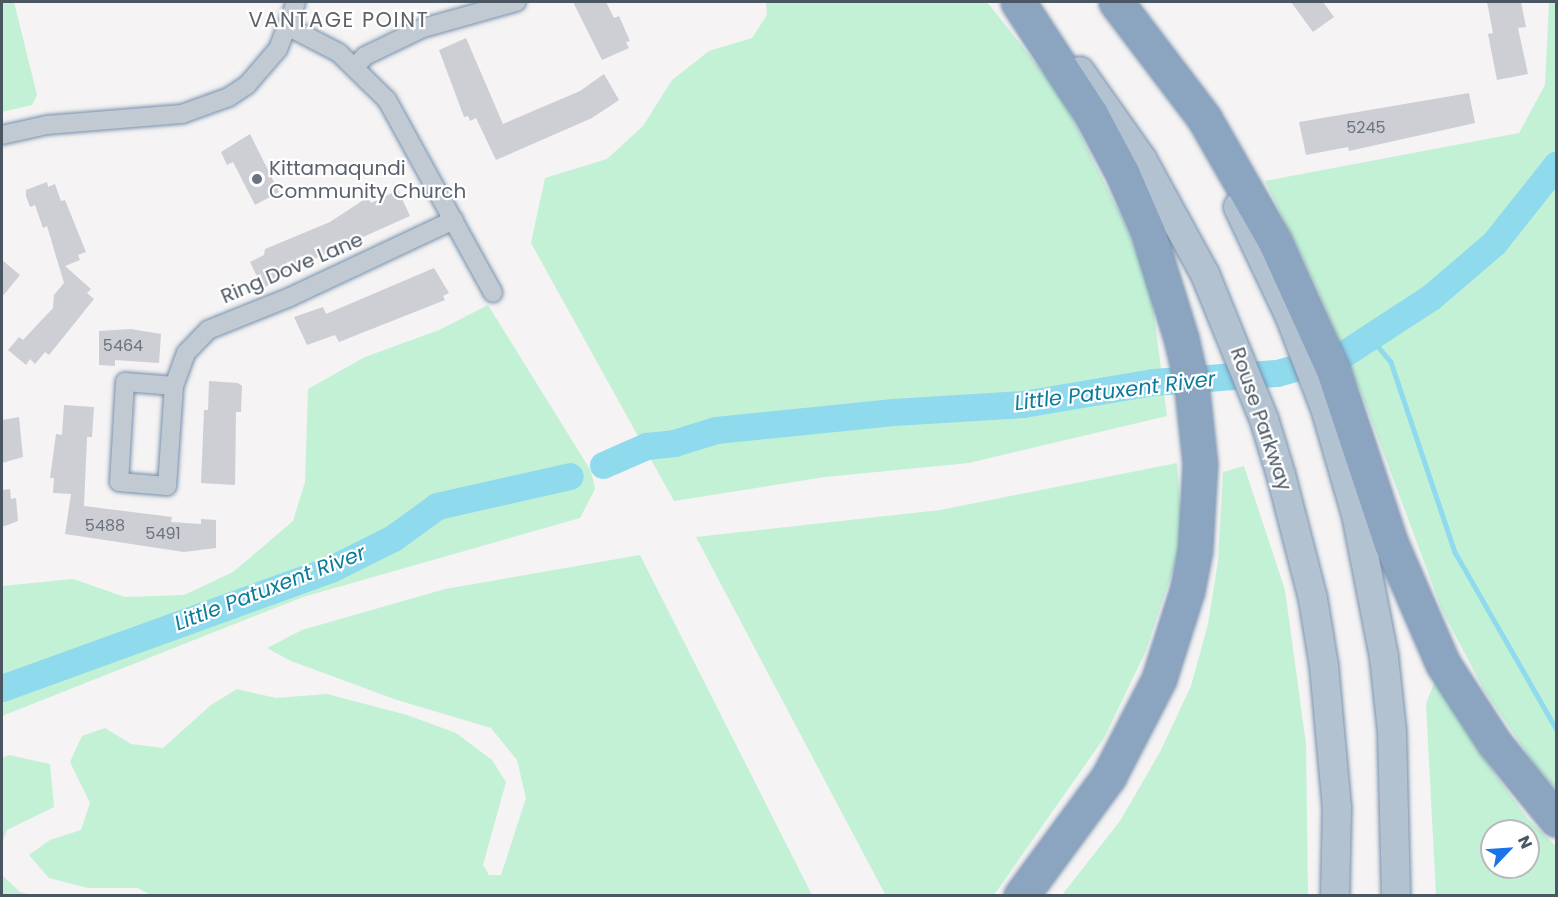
<!DOCTYPE html>
<html>
<head>
<meta charset="utf-8">
<style>
  body { margin:0 }
  #map { position:relative; width:1558px; height:897px; overflow:hidden; background:#f5f3f3; font-family:Poppins,sans-serif }
  div>[style] { position:absolute }
  .green>* { inset:0; background:#c3f1d5 }
  .stream>* { height:4.5px; margin:-2.25px; padding:0 2.25px; transform-origin:2.25px; border-radius:2.25px; background:#90daee }
  .river>* { height:27px; margin:-13.5px; padding:0 13.5px; transform-origin:13.5px; border-radius:13.5px; background:#90daee }
  .building>* { inset:0; background:#cdcfd5 }
  .roads { filter:drop-shadow(0 0 2px #7690ad) drop-shadow(0 0 2px #7690ad) }
  .street>* { height:18px; margin:-9px; padding:0 9px; transform-origin:9px; border-radius:9px; background:#c1cad2 }
  .primary>* { height:28px; margin:-14px; padding:0 14px; transform-origin:14px; border-radius:14px; background:#b3c2d1 }
  .highway>* { height:33px; margin:-16.5px; padding:0 16.5px; transform-origin:16.5px; border-radius:16.5px; background:#8ba5c1 }
  .dots>* { width:16px; height:16px; translate:-50% -50%; box-sizing:border-box; border:3px solid #fff; border-radius:50% }
  span { translate:-50% -50%; white-space:nowrap; text-align:center; line-height:1.15; -webkit-text-stroke:4.5px #fff; paint-order:stroke }
  .number-label { font-size:16px; color:#6b747e }
  .number-label span { -webkit-text-stroke-width:0 }
  .worship-label { font-size:20px; color:#5b616d }
  .left { translate:0 -50%; text-align:left }
  .street-label { font-size:20px; color:#4a5661 }
  .neighbourhood-label { font-size:21px; color:#5f6368; letter-spacing:1.5px }
  .water-label { font-size:21px; color:#0c7c9b; font-style:italic }
  .frame { position:absolute; inset:0; border:3px solid #4a5661; pointer-events:none }
  .north { position:absolute; left:1480px; top:819px; width:60px; height:60px; box-sizing:border-box; background:#fff; border:2px solid #b7bbc0; border-radius:50%; rotate:65deg; font-size:16px; font-weight:700; line-height:24px; text-align:center; color:#4a5661 }
  .north::after { content:''; display:block; margin:auto; width:21px; height:27px; background:#1a73e8; clip-path:polygon(50% 0,100% 100%,50% 72%,0 100%) }
</style>
</head>
<body>
<div id="map">
  <div class="green">
    <i style="clip-path:polygon(2px 2px,14px 2px,37px 95px,32px 105px,2px 112px)"></i>
    <i style="clip-path:polygon(766px 2px,987px 2px,1060px 94px,1121px 216px,1150px 282px,1167px 416px,969px 463px,825px 477px,674px 501px,531px 243px,545px 178px,607px 159px,643px 126px,672px 80px,709px 51px,752px 38px,767px 15px)"></i>
    <i style="clip-path:polygon(1549px 2px,1556px 2px,1556px 789px,1535px 765px,1484px 690px,1442px 610px,1362px 395px,1317px 288px,1265px 181px,1519px 133px,1545px 85px)"></i>
    <i style="clip-path:polygon(488px 305px,591px 471px,595px 489px,580px 518px,303px 597px,2px 716px,2px 586px,73px 579px,125px 597px,184px 595px,233px 572px,293px 521px,305px 482px,308px 389px,365px 357px,439px 330px)"></i>
    <i style="clip-path:polygon(1177px 463px,1183px 540px,1145px 653px,1104px 738px,994px 895px,886px 896px,696px 537px,940px 510px)"></i>
    <i style="clip-path:polygon(1244px 466px,1285px 590px,1306px 744px,1308px 895px,1062px 895px,1120px 821px,1160px 752px,1191px 686px,1208px 624px,1218px 561px,1223px 472px)"></i>
    <i style="clip-path:polygon(640px 555px,812px 895px,150px 895px,138px 888px,88px 888px,49px 878px,29px 855px,50px 840px,81px 830px,90px 803px,70px 762px,82px 736px,105px 728px,131px 744px,163px 748px,211px 705px,237px 689px,276px 698px,327px 694px,407px 715px,456px 733px,492px 760px,506px 782px,483px 865px,489px 875px,501px 875px,526px 798px,517px 760px,491px 728px,397px 700px,291px 661px,267px 648px,302px 630px,445px 589px)"></i>
    <i style="clip-path:polygon(evenodd,1435px 680px,1480px 753px,1527px 818px,1556px 846px,1556px 895px,1436px 895px,1426px 704px,1435px 680px,1492px 831px,1528px 831px,1528px 867px,1492px 867px,1492px 831px)"></i>
    <i style="clip-path:polygon(9px 755px,50px 764px,54px 807px,7px 830px,2px 843px,2px 758px)"></i>
    <i style="clip-path:polygon(2px 875px,20px 892px,32px 895px,2px 895px)"></i>
  </div>
  <div class="stream">
    <i style="left:1371px;top:338px;width:31px;rotate:50deg"></i>
    <i style="left:1391px;top:362px;width:200px;rotate:71.4deg"></i>
    <i style="left:1455px;top:552px;width:203px;rotate:60.2deg"></i>
  </div>
  <div class="river">
    <i style="left:603px;top:465px;width:47px;rotate:-23.8deg"></i>
    <i style="left:646px;top:446px;width:28px;rotate:-6deg"></i>
    <i style="left:674px;top:443px;width:44px;rotate:-17.2deg"></i>
    <i style="left:716px;top:430px;width:178px;rotate:-5.8deg"></i>
    <i style="left:893px;top:412px;width:130px;rotate:-3.5deg"></i>
    <i style="left:1023px;top:404px;width:132px;rotate:-9.6deg"></i>
    <i style="left:1153px;top:382px;width:124px;rotate:-4.2deg"></i>
    <i style="left:1277px;top:373px;width:67px;rotate:-15.5deg"></i>
    <i style="left:1342px;top:355px;width:106px;rotate:-33.1deg"></i>
    <i style="left:1431px;top:297px;width:83px;rotate:-40.6deg"></i>
    <i style="left:1494px;top:243px;width:100px;rotate:-51.5deg"></i>
    <i style="left:2px;top:688px;width:350px;rotate:-19.9deg"></i>
    <i style="left:331px;top:569px;width:69px;rotate:-26.6deg"></i>
    <i style="left:393px;top:538px;width:54px;rotate:-36deg"></i>
    <i style="left:437px;top:506px;width:136px;rotate:-12.7deg"></i>
  </div>
  <div class="building">
    <i style="clip-path:polygon(573px 2px,606px 2px,614px 18px,619px 16px,630px 41px,626px 42px,629px 48px,602px 60px)"></i>
    <i style="clip-path:polygon(1291px 2px,1323px 2px,1334px 17px,1313px 32px)"></i>
    <i style="clip-path:polygon(1487px 2px,1521px 2px,1526px 27px,1518px 28px,1528px 74px,1497px 80px,1488px 34px,1493px 33px)"></i>
    <i style="clip-path:polygon(466px 38px,503px 124px,580px 91px,604px 74px,619px 100px,592px 118px,496px 160px,476px 118px,470px 121px,468px 116px,464px 117px,439px 50px)"></i>
    <i style="clip-path:polygon(1469px 93px,1475px 123px,1349px 151px,1348px 147px,1306px 155px,1299px 122px)"></i>
    <i style="clip-path:polygon(250px 134px,279px 192px,255px 205px,233px 162px,227px 165px,221px 152px)"></i>
    <i style="clip-path:polygon(47px 182px,48px 187px,55px 184px,61px 201px,65px 200px,86px 252px,78px 255px,80px 260px,65px 266px,91px 289px,87px 293px,94px 299px,49px 355px,45px 352px,35px 364px,30px 359px,26px 365px,8px 350px,19px 337px,23px 340px,53px 308px,54px 295px,64px 283px,47px 226px,43px 228px,35px 205px,30px 207px,26px 196px,26px 190px)"></i>
    <i style="clip-path:polygon(398px 190px,410px 216px,287px 271px,263px 289px,250px 262px,264px 255px,265px 249px,330px 222px,368px 197px,371px 203px)"></i>
    <i style="clip-path:polygon(2px 260px,20px 275px,2px 297px)"></i>
    <i style="clip-path:polygon(434px 268px,449px 293px,443px 296px,445px 300px,339px 342px,335px 335px,307px 345px,294px 317px,323px 307px,326px 314px)"></i>
    <i style="clip-path:polygon(131px 329px,161px 334px,159px 363px,115px 360px,115px 366px,99px 365px,99px 331px)"></i>
    <i style="clip-path:polygon(209px 381px,238px 383px,242px 386px,241px 412px,236px 412px,235px 485px,201px 483px,204px 410px,208px 410px)"></i>
    <i style="clip-path:polygon(64px 405px,94px 407px,92px 437px,87px 437px,84px 506px,172px 517px,171px 522px,201px 524px,201px 519px,216px 520px,216px 548px,184px 552px,65px 534px,71px 494px,53px 493px,54px 478px,50px 478px,56px 434px,62px 435px)"></i>
    <i style="clip-path:polygon(19px 417px,23px 457px,2px 463px,2px 420px)"></i>
    <i style="clip-path:polygon(10px 489px,11px 499px,16px 498px,18px 521px,2px 527px,2px 490px)"></i>
  </div>
  <div class="roads">
    <div class="street">
      <i style="left:289px;top:27px;width:56px;rotate:27.5deg"></i>
      <i style="left:339px;top:53px;width:67px;rotate:44.4deg"></i>
      <i style="left:387px;top:100px;width:220px;rotate:61.2deg"></i>
      <i style="left:356px;top:66px;width:13px;rotate:-48deg"></i>
      <i style="left:365px;top:56px;width:64px;rotate:-25.8deg"></i>
      <i style="left:423px;top:28px;width:97px;rotate:-15.6deg"></i>
      <i style="left:2px;top:135px;width:46px;rotate:-12.5deg"></i>
      <i style="left:47px;top:125px;width:135px;rotate:-4.7deg"></i>
      <i style="left:182px;top:114px;width:50px;rotate:-19.9deg"></i>
      <i style="left:229px;top:97px;width:22px;rotate:-34deg"></i>
      <i style="left:247px;top:85px;width:48px;rotate:-49.3deg"></i>
      <i style="left:278px;top:49px;width:50px;rotate:-69deg"></i>
      <i style="left:174px;top:386px;width:49px;rotate:-175.3deg"></i>
      <i style="left:125px;top:382px;width:100px;rotate:93.4deg"></i>
      <i style="left:119px;top:482px;width:48px;rotate:4.8deg"></i>
      <i style="left:167px;top:486px;width:100px;rotate:-86deg"></i>
      <i style="left:174px;top:386px;width:35px;rotate:-70deg"></i>
      <i style="left:186px;top:353px;width:32px;rotate:-46deg"></i>
      <i style="left:208px;top:330px;width:88px;rotate:-21.9deg"></i>
      <i style="left:290px;top:297px;width:181px;rotate:-25.2deg"></i>
    </div>
    <div class="primary">
      <i style="left:1080px;top:71px;width:108px;rotate:54.8deg"></i>
      <i style="left:1142px;top:159px;width:131px;rotate:61.3deg"></i>
      <i style="left:1205px;top:274px;width:157px;rotate:67.9deg"></i>
      <i style="left:1264px;top:419px;width:59px;rotate:73.1deg"></i>
      <i style="left:1281px;top:475px;width:128px;rotate:75.5deg"></i>
      <i style="left:1313px;top:599px;width:68px;rotate:80.7deg"></i>
      <i style="left:1324px;top:666px;width:143px;rotate:84.8deg"></i>
      <i style="left:1337px;top:808px;width:88px;rotate:91.3deg"></i>
      <i style="left:1238px;top:207px;width:122px;rotate:64.7deg"></i>
      <i style="left:1290px;top:317px;width:101px;rotate:69deg"></i>
      <i style="left:1326px;top:411px;width:107px;rotate:73.8deg"></i>
      <i style="left:1356px;top:514px;width:146px;rotate:78.9deg"></i>
      <i style="left:1384px;top:657px;width:75px;rotate:83.9deg"></i>
      <i style="left:1392px;top:732px;width:164px;rotate:88.6deg"></i>
    </div>
    <div class="highway">
      <i style="left:1018px;top:2px;width:134px;rotate:56.9deg"></i>
      <i style="left:1091px;top:114px;width:66px;rotate:61.9deg"></i>
      <i style="left:1122px;top:172px;width:65px;rotate:66.6deg"></i>
      <i style="left:1148px;top:232px;width:111px;rotate:72.7deg"></i>
      <i style="left:1181px;top:338px;width:44px;rotate:76.9deg"></i>
      <i style="left:1191px;top:381px;width:83px;rotate:83.8deg"></i>
      <i style="left:1200px;top:464px;width:86px;rotate:93.3deg"></i>
      <i style="left:1195px;top:550px;width:42px;rotate:101deg"></i>
      <i style="left:1187px;top:591px;width:92px;rotate:107.7deg"></i>
      <i style="left:1159px;top:679px;width:109px;rotate:117.3deg"></i>
      <i style="left:1109px;top:776px;width:149px;rotate:126.3deg"></i>
      <i style="left:1116px;top:2px;width:146px;rotate:52.8deg"></i>
      <i style="left:1204px;top:118px;width:141px;rotate:60.2deg"></i>
      <i style="left:1274px;top:240px;width:143px;rotate:65.6deg"></i>
      <i style="left:1333px;top:370px;width:183px;rotate:71.6deg"></i>
      <i style="left:1391px;top:544px;width:131px;rotate:66.6deg"></i>
      <i style="left:1443px;top:664px;width:95px;rotate:57deg"></i>
      <i style="left:1495px;top:744px;width:97px;rotate:50.9deg"></i>
    </div>
  </div>
  <div class="dots">
    <i style="left:257px;top:179px;background:#6b7280"></i>
  </div>
  <div class="number-label">
    <span style="left:1366px;top:128px">5245</span>
    <span style="left:123px;top:346px">5464</span>
    <span style="left:105px;top:526px">5488</span>
    <span style="left:163px;top:534px">5491</span>
  </div>
  <div class="worship-label">
    <span class="left" style="left:269px;top:180px">Kittamaqundi<br>Community Church</span>
  </div>
  <div class="street-label">
    <span style="left:292px;top:268px;rotate:-23deg">Ring Dove Lane</span>
    <span style="left:1261px;top:419px;rotate:71deg">Rouse Parkway</span>
  </div>
  <div class="neighbourhood-label">
    <span style="left:339px;top:20px">VANTAGE POINT</span>
  </div>
  <div class="water-label">
    <span style="left:1115px;top:391px;rotate:-7deg">Little Patuxent River</span>
    <span style="left:270px;top:588px;rotate:-21deg">Little Patuxent River</span>
  </div>
  <div class="frame"></div>
  <div class="north">N</div>
</div>
</body>
</html>
